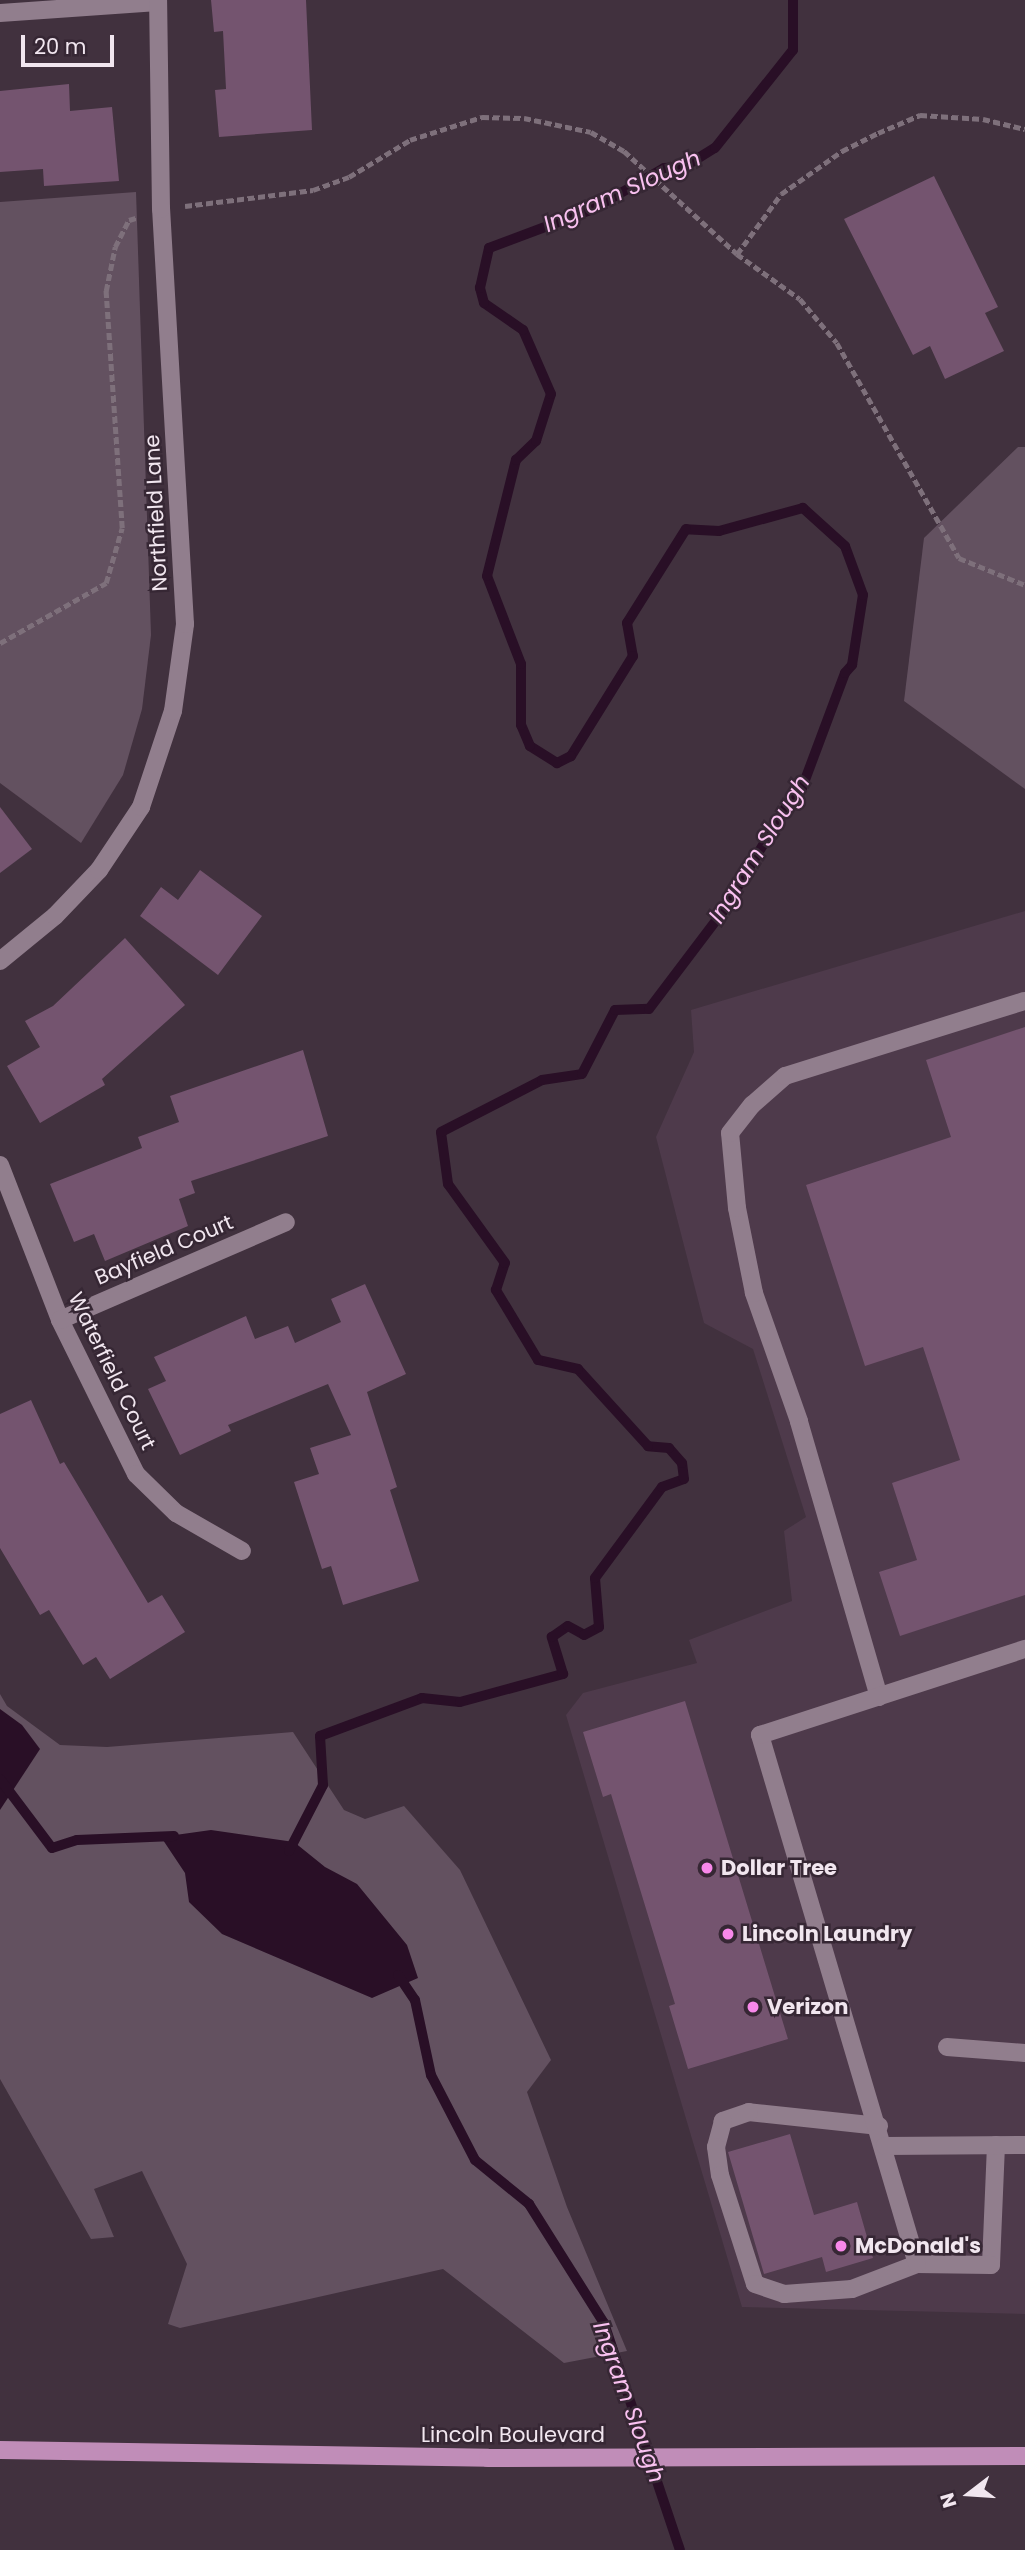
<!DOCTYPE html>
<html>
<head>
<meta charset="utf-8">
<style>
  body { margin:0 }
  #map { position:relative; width:1025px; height:2550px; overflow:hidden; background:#41313e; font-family:Poppins,sans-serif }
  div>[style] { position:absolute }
  .built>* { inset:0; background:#4e3a4b }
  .green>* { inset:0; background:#635160 }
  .water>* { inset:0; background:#290f26 }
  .stream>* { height:10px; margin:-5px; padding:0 5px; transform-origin:5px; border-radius:5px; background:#290f26 }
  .building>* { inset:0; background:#74546f }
  .path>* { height:4.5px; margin-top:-2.25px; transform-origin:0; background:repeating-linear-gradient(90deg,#7e707b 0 7px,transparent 0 10.5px) }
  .minor>* { height:18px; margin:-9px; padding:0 9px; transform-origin:9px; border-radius:9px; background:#917e8d }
  .major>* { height:18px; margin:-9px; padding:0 9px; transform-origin:9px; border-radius:9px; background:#c08db8 }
  .dots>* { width:19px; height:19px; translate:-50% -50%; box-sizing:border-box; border:4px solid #362734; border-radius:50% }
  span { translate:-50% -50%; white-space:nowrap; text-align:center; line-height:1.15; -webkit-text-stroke:5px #362734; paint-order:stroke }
  .street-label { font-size:21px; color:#f1e6ef }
  .poi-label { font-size:21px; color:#f1e6ef; font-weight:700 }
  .left { translate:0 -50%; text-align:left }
  .water-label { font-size:23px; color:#f9c1f0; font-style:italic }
  .north { position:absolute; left:934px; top:2459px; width:70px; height:70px; -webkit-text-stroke:5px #362734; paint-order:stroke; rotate:253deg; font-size:19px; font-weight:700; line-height:28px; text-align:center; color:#f1e6ef }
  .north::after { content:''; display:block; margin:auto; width:24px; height:32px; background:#f1e6ef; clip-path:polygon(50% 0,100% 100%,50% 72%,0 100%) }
  .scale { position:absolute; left:21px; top:35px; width:93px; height:32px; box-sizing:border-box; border:4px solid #f1e6ef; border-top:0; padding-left:9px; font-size:21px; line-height:24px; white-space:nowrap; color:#f1e6ef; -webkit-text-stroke:5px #362734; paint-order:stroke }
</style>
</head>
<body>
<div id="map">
  <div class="built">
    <i style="clip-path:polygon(1025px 911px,1025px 2314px,742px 2307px,566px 1715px,583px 1693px,697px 1663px,689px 1640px,792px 1601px,784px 1531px,806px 1517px,753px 1349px,704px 1323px,656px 1137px,694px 1052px,691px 1010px)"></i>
  </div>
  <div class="green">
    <i style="clip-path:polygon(136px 192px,151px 635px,142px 709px,123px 775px,81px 843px,0 783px,0 202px)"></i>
    <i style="clip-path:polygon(1018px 447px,1025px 447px,1025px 789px,904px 701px,924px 538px)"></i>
    <i style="clip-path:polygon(0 1694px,7px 1706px,60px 1745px,107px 1747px,293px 1732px,344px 1810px,365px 1819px,404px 1806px,460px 1870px,551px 2060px,527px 2092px,567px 2207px,627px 2351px,564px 2363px,443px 2269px,180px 2328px,168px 2324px,187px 2264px,142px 2171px,94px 2189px,114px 2237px,91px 2239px,0 2079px)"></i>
  </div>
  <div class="water">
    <i style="clip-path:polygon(0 1709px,22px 1725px,40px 1749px,0 1810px)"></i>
    <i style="clip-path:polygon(211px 1830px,294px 1842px,325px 1867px,357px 1884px,407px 1945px,418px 1978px,372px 1998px,222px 1934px,189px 1902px,185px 1873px,161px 1837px)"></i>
  </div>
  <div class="stream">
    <i style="left:0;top:1779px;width:86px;rotate:53deg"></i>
    <i style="left:52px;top:1848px;width:26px;rotate:-18deg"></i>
    <i style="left:77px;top:1840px;width:97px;rotate:-2.4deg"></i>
    <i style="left:289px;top:1851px;width:74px;rotate:-62.7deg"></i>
    <i style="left:323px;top:1785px;width:49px;rotate:-93.5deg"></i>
    <i style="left:320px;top:1736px;width:109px;rotate:-20.4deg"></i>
    <i style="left:422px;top:1698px;width:38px;rotate:6deg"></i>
    <i style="left:460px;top:1702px;width:107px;rotate:-15.2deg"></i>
    <i style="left:563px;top:1674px;width:39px;rotate:-107deg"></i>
    <i style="left:552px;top:1637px;width:19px;rotate:-35deg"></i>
    <i style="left:568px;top:1626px;width:18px;rotate:29deg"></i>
    <i style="left:584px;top:1635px;width:17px;rotate:-28deg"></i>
    <i style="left:599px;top:1627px;width:49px;rotate:-94.7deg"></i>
    <i style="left:595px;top:1578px;width:113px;rotate:-53.6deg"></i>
    <i style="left:662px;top:1487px;width:23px;rotate:-20deg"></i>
    <i style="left:684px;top:1479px;width:16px;rotate:-97deg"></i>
    <i style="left:682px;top:1463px;width:20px;rotate:-131deg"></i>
    <i style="left:669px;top:1448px;width:21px;rotate:-175deg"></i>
    <i style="left:648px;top:1446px;width:104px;rotate:-132.3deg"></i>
    <i style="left:578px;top:1369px;width:41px;rotate:-167.3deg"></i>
    <i style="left:538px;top:1360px;width:82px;rotate:-121deg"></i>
    <i style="left:496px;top:1290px;width:28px;rotate:-72deg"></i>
    <i style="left:505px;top:1263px;width:97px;rotate:-125.8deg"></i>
    <i style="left:448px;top:1184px;width:52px;rotate:-97.7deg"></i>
    <i style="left:441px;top:1132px;width:114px;rotate:-27.2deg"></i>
    <i style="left:542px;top:1080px;width:40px;rotate:-8.5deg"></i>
    <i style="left:582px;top:1074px;width:72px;rotate:-62.7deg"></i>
    <i style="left:615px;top:1010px;width:34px;rotate:-2deg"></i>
    <i style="left:649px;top:1009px;width:123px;rotate:-52.9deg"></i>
    <i style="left:723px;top:911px;width:122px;rotate:-58.8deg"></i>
    <i style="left:786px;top:807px;width:25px;rotate:-50deg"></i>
    <i style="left:802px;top:788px;width:123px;rotate:-69.5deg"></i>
    <i style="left:845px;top:673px;width:11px;rotate:-49deg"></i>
    <i style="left:852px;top:665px;width:71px;rotate:-81.1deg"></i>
    <i style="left:863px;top:595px;width:52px;rotate:-110.2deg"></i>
    <i style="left:845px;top:546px;width:57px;rotate:-137.9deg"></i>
    <i style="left:803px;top:508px;width:87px;rotate:164.7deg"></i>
    <i style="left:719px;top:531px;width:33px;rotate:-177deg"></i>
    <i style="left:686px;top:529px;width:111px;rotate:122.1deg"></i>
    <i style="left:627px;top:623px;width:34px;rotate:80deg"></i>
    <i style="left:633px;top:656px;width:118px;rotate:121.8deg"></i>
    <i style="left:571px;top:756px;width:16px;rotate:153deg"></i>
    <i style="left:557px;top:763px;width:32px;rotate:-148deg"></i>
    <i style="left:530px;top:746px;width:23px;rotate:-113deg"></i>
    <i style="left:521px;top:725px;width:61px;rotate:-90deg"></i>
    <i style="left:521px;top:664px;width:94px;rotate:-111.1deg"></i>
    <i style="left:487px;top:576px;width:120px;rotate:-76deg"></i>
    <i style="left:516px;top:460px;width:28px;rotate:-44deg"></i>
    <i style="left:536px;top:441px;width:49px;rotate:-72.3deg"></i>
    <i style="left:551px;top:394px;width:70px;rotate:-113.6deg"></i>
    <i style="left:523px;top:330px;width:47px;rotate:-145.3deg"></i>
    <i style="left:484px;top:303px;width:16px;rotate:-105deg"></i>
    <i style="left:480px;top:288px;width:41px;rotate:-77.3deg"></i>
    <i style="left:489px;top:248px;width:111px;rotate:-20.6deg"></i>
    <i style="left:593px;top:209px;width:82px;rotate:-30deg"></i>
    <i style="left:664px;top:168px;width:20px;rotate:-3deg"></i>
    <i style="left:684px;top:167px;width:36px;rotate:-32deg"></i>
    <i style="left:715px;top:148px;width:125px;rotate:-51.5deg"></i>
    <i style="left:793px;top:50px;width:50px;rotate:-90deg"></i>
    <i style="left:398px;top:1975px;width:30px;rotate:56deg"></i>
    <i style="left:415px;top:2000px;width:77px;rotate:78deg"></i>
    <i style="left:431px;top:2075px;width:96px;rotate:62.6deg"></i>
    <i style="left:475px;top:2160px;width:70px;rotate:39.2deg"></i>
    <i style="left:529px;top:2204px;width:141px;rotate:57.8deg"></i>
    <i style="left:604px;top:2323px;width:239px;rotate:71.5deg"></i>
  </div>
  <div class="building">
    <i style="clip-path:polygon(211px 0,306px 0,312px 130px,219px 137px,215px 90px,226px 89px,223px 31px,214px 32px)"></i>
    <i style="clip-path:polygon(69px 84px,70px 111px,112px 107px,119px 181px,44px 186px,43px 169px,0 172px,0 91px)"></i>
    <i style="clip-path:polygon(934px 176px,998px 307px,985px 313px,1004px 351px,945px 379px,930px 346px,913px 355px,844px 219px)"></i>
    <i style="clip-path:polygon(0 807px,32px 849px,0 873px)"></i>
    <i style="clip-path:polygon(200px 870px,262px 916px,218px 975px,140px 916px,161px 887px,178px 900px)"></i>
    <i style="clip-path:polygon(125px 938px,185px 1005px,102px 1079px,105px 1085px,40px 1123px,7px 1066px,40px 1047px,25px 1021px,53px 1006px)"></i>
    <i style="clip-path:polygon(1025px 1027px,1025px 1595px,900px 1636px,879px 1572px,917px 1560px,892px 1483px,960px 1460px,923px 1347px,865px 1366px,806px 1185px,951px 1137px,926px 1060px)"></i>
    <i style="clip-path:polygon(303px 1050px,328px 1136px,191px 1181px,195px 1193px,179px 1199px,188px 1226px,105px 1261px,94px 1234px,74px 1242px,50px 1184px,142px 1148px,138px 1137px,179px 1122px,170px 1096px)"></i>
    <i style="clip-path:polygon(365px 1284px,406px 1374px,367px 1392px,397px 1487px,390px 1490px,419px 1581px,343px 1605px,331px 1566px,322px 1569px,294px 1482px,319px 1474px,310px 1448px,351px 1435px,328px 1384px,228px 1425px,231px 1431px,180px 1455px,148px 1389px,166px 1381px,154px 1357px,246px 1316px,255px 1339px,288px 1326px,295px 1343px,341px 1322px,331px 1299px)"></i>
    <i style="clip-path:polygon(31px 1400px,60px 1464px,64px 1462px,148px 1603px,162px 1595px,185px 1632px,110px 1679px,96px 1657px,83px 1665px,49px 1610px,40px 1615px,0 1548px,0 1414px)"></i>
    <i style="clip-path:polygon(685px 1701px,788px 2039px,688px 2069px,669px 2006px,675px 2004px,611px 1794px,603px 1797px,583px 1732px)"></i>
    <i style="clip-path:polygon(790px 2134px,814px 2215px,857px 2202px,873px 2258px,826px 2272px,822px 2257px,764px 2274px,728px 2152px)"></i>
  </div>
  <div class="path">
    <i style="left:185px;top:206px;width:129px;rotate:-7.1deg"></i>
    <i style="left:313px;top:190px;width:38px;rotate:-20deg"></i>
    <i style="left:349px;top:177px;width:71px;rotate:-31.2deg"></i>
    <i style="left:410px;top:140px;width:76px;rotate:-17.7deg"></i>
    <i style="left:482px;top:117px;width:42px;rotate:1.4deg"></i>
    <i style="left:524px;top:118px;width:68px;rotate:11.8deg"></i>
    <i style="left:591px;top:132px;width:38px;rotate:30deg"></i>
    <i style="left:624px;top:151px;width:153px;rotate:42.3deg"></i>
    <i style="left:737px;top:254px;width:77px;rotate:35.5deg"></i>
    <i style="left:800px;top:299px;width:57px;rotate:49.9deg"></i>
    <i style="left:837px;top:343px;width:247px;rotate:60.4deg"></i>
    <i style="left:959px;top:558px;width:71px;rotate:22.2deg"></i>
    <i style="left:737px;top:254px;width:74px;rotate:-53.7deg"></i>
    <i style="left:781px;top:194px;width:75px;rotate:-35.2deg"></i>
    <i style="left:842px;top:151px;width:40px;rotate:-26.6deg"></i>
    <i style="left:878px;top:133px;width:46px;rotate:-23.2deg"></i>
    <i style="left:920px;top:115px;width:63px;rotate:3.6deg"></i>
    <i style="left:983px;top:119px;width:43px;rotate:13.4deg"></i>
    <i style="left:0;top:643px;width:122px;rotate:-29.5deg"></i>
    <i style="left:106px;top:583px;width:57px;rotate:-73.8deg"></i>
    <i style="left:122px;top:528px;width:238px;rotate:-93.9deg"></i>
    <i style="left:106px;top:291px;width:45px;rotate:-78.4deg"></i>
    <i style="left:115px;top:247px;width:30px;rotate:-63deg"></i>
    <i style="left:129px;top:220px;width:10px;rotate:-17deg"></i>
  </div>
  <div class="minor">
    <i style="left:0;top:13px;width:158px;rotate:-4deg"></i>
    <i style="left:0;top:961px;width:71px;rotate:-39.3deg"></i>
    <i style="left:55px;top:916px;width:64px;rotate:-46.3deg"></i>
    <i style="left:99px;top:870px;width:76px;rotate:-56.3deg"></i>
    <i style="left:141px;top:807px;width:101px;rotate:-71.6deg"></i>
    <i style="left:173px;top:711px;width:88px;rotate:-82.1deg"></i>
    <i style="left:185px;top:624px;width:416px;rotate:-93.3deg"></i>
    <i style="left:161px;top:209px;width:209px;rotate:-90.8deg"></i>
    <i style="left:0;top:1165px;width:166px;rotate:68.8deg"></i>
    <i style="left:60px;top:1320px;width:172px;rotate:63.7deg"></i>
    <i style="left:136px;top:1474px;width:56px;rotate:44.3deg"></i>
    <i style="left:176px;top:1513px;width:76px;rotate:29.9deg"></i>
    <i style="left:60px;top:1320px;width:246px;rotate:-23.4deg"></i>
    <i style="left:879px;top:1697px;width:287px;rotate:-106.2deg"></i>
    <i style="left:799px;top:1421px;width:136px;rotate:-109.4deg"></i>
    <i style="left:754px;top:1293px;width:87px;rotate:-101.3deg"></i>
    <i style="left:737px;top:1208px;width:75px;rotate:-95.3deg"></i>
    <i style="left:730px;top:1133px;width:36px;rotate:-52deg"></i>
    <i style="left:752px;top:1105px;width:44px;rotate:-41.3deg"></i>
    <i style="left:785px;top:1076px;width:251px;rotate:-17.4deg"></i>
    <i style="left:947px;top:2047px;width:78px;rotate:4.4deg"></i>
    <i style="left:879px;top:2126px;width:131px;rotate:-173.9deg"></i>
    <i style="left:749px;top:2112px;width:28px;rotate:161deg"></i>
    <i style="left:723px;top:2121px;width:27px;rotate:105deg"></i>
    <i style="left:716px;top:2147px;width:28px;rotate:82deg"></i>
    <i style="left:720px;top:2175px;width:114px;rotate:72.2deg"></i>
    <i style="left:755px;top:2284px;width:31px;rotate:19deg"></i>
    <i style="left:784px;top:2294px;width:68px;rotate:-4.2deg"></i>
    <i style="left:852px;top:2289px;width:70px;rotate:-21deg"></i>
    <i style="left:996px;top:2145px;width:120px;rotate:92.4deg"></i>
    <i style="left:991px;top:2265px;width:74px;rotate:-179.2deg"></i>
    <i style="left:917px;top:2264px;width:552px;rotate:-106.53deg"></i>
    <i style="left:760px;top:1735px;width:279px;rotate:-18deg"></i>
    <i style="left:885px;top:2146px;width:140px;rotate:-0.4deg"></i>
  </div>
  <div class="major">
    <i style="left:0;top:2450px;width:488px;rotate:0.9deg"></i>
    <i style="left:488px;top:2458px;width:537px;rotate:-0.21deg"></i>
  </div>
  <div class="dots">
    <i style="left:707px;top:1868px;background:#f888ea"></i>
    <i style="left:728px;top:1934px;background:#f888ea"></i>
    <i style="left:753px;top:2007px;background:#f888ea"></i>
    <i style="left:841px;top:2246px;background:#f888ea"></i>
  </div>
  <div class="street-label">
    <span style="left:156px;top:513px;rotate:-93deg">Northfield Lane</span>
    <span style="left:164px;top:1250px;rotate:-23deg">Bayfield Court</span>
    <span style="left:112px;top:1371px;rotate:64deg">Waterfield Court</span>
    <span style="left:513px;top:2435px">Lincoln Boulevard</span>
  </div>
  <div class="poi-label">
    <span class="left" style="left:721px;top:1868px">Dollar Tree</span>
    <span class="left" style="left:742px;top:1934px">Lincoln Laundry</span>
    <span class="left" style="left:767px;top:2007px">Verizon</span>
    <span class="left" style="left:855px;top:2246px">McDonald's</span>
  </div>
  <div class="water-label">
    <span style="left:622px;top:191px;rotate:-24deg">Ingram Slough</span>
    <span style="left:759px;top:849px;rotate:-58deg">Ingram Slough</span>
    <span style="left:629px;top:2402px;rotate:70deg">Ingram Slough</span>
  </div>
  <div class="north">N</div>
  <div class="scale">20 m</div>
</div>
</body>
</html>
